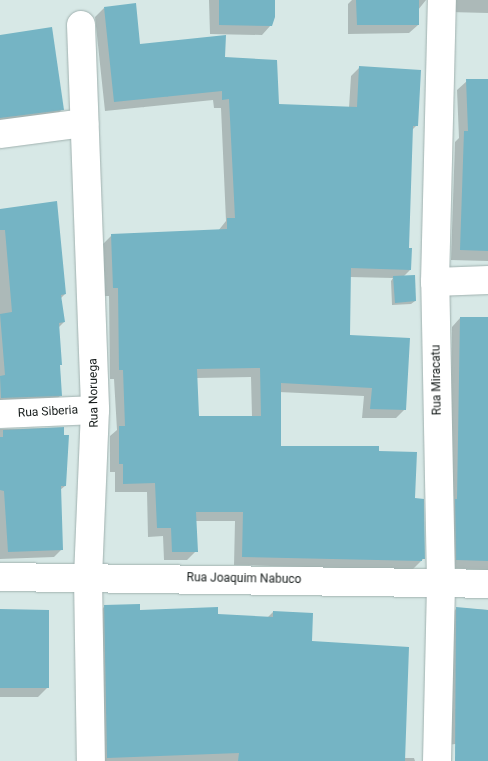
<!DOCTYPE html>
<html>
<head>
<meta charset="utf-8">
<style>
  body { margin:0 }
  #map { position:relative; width:488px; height:761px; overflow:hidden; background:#d7e8e6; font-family:Roboto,sans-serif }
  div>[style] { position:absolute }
  .shadow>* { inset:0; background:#0003 }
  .building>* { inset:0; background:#75b4c4 }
  .roads { filter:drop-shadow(0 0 1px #a0b1af) drop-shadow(0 0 1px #a0b1af) }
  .street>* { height:28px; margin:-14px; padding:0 14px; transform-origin:14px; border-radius:14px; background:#fff }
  span { translate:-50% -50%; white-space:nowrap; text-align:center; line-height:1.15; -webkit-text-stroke:5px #fff; paint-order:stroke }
  .street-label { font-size:12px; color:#171d1c }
</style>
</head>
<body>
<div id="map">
  <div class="shadow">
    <i style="clip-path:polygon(209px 0,274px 0,271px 25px,262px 35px,210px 34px)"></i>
    <i style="clip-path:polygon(352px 0,426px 0,418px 10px,418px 25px,409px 33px,348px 34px,348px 4px)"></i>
    <i style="clip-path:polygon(446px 0,488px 0,488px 13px,449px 12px)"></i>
    <i style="clip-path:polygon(evenodd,104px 8px,139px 46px,224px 58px,277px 105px,349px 108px,351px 76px,360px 67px,416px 126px,412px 130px,408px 249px,410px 270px,403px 277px,415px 301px,411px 304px,392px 305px,391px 281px,393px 278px,350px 277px,349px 336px,405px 409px,396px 418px,362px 418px,364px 396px,279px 392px,280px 447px,378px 452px,414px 500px,424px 558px,412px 570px,234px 565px,235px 521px,195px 521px,196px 551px,187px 560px,164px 560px,163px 536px,148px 537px,147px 492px,115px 492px,115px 472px,110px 472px,110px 436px,117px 430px,114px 379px,110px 379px,109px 296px,105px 296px,103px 244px,112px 235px,218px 231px,226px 221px,221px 108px,214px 108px,213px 100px,105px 111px,95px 17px,104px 8px,251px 377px,252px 417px,198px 418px,196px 378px,251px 377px)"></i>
    <i style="clip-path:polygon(0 36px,62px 109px,55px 117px,0 124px)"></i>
    <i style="clip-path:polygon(488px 80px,488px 261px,451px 260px,455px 142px,459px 138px,457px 90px,467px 81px)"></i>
    <i style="clip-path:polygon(0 210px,65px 294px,60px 299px,64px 322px,58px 328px,61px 395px,53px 403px,0 405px)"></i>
    <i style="clip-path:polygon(460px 318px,488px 318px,488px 570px,448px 568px,452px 327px)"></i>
    <i style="clip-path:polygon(62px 428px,65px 486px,60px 490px,62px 549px,54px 557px,0 559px,0 429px)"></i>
    <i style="clip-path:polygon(105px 606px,139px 611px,267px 618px,273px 612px,311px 643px,404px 758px,414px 758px,415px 761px,98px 761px,96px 615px)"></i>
    <i style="clip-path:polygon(457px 608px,488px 610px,488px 740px,447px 745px,449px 616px)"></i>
    <i style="clip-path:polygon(0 611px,48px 687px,38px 697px,0 697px)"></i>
  </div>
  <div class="building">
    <i style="clip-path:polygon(219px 0,275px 0,275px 17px,272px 26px,219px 25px)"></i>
    <i style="clip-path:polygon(356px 0,419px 0,419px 25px,357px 25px)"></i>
    <i style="clip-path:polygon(evenodd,136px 3px,140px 44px,226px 35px,225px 57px,277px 60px,279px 104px,357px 107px,359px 66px,421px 70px,418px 126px,413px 126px,409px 248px,412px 248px,411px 270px,351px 268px,350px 335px,410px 338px,406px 410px,370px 409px,372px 388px,281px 383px,281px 446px,379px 446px,379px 451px,417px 452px,415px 498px,424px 499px,425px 559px,422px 559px,422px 561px,242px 557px,243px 512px,196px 512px,198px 552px,172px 552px,171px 528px,157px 528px,155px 483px,123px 484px,123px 464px,119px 464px,119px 426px,125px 426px,123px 370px,119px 370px,118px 288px,113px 288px,111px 234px,227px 229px,227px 218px,235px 218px,229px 99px,222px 100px,222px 91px,114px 102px,104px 7px,136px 3px,260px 368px,261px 416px,199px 416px,197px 369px,260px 368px)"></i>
    <i style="clip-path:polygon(52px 27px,64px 110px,0 118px,0 35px)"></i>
    <i style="clip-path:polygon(466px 79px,488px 79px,488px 251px,460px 250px,464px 131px,468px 131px)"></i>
    <i style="clip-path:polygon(57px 201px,66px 294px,61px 295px,65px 322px,59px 323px,62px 365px,60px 365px,62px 396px,1px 398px,0 376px,5px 375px,0 314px,12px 312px,5px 230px,0 230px,0 209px)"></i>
    <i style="clip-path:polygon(415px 275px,416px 301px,395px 303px,393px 276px)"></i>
    <i style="clip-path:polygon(460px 317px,488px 317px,488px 561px,456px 560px,455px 499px,457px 499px)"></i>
    <i style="clip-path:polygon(64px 427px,64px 435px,69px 435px,66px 486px,61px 486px,63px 550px,8px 552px,4px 491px,0 490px,0 437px,3px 437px,3px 430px)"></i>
    <i style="clip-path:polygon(140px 604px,140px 610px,218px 607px,218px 614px,273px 617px,273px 611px,313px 613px,312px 641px,409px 647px,405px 761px,238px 761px,239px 753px,107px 758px,104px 605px)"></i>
    <i style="clip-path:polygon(456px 607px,488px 610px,488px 761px,455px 761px)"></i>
    <i style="clip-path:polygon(0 609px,49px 610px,49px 688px,0 688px)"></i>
  </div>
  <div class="roads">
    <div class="street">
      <i style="left:81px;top:25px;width:385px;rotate:87.9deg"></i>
      <i style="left:95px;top:410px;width:167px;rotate:92.4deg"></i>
      <i style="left:88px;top:577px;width:184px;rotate:89.1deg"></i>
      <i style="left:0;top:134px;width:85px;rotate:-7.5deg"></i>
      <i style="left:435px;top:282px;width:53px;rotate:-2.2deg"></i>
      <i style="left:0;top:414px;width:95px;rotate:-2.4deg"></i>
      <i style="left:0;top:577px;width:488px;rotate:0.8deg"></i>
      <i style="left:437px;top:761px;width:179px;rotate:-88.7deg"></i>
      <i style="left:441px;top:582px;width:300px;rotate:-91.1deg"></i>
      <i style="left:435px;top:282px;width:282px;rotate:-88.6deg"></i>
    </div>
  </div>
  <div class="street-label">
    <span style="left:437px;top:380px;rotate:-91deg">Rua Miracatu</span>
    <span style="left:94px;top:393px;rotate:-91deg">Rua Noruega</span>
    <span style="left:48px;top:412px;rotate:-3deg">Rua Siberia</span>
    <span style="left:244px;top:579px;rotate:1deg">Rua Joaquim Nabuco</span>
  </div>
</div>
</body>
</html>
